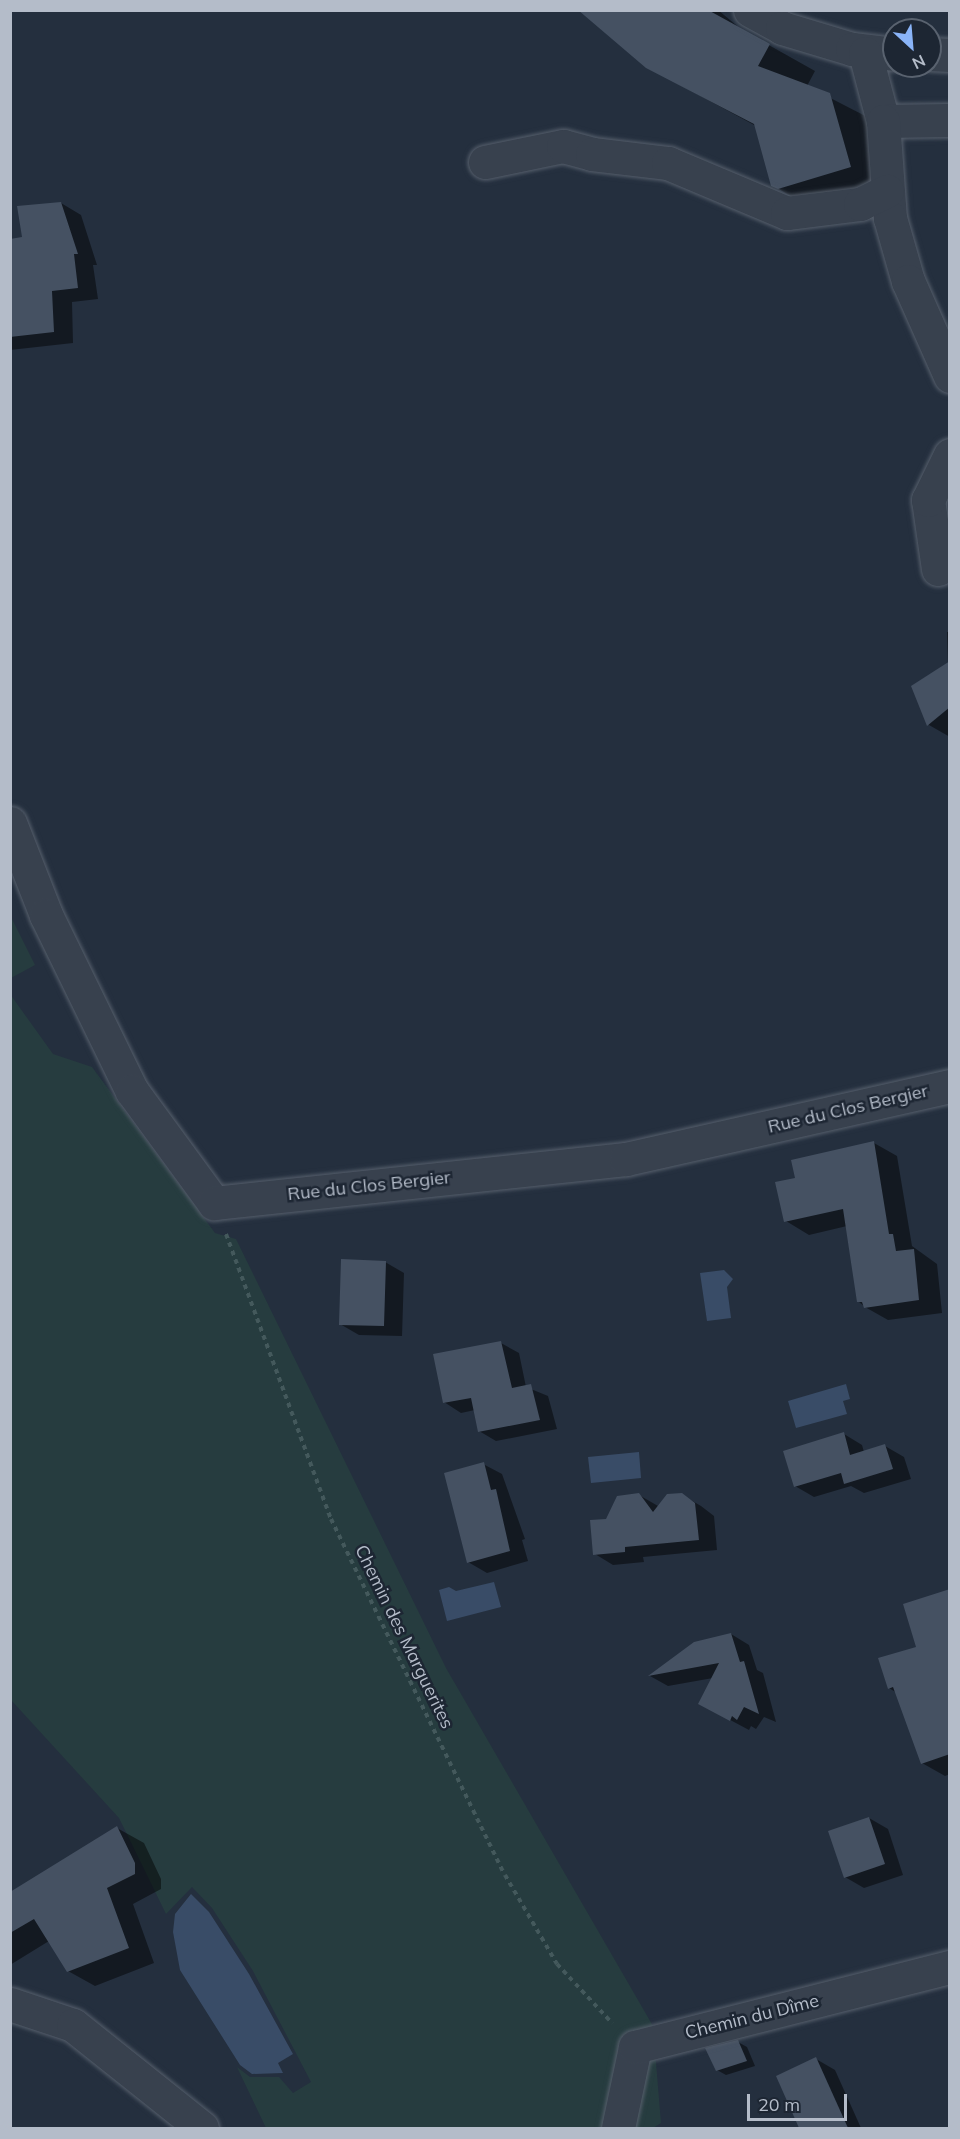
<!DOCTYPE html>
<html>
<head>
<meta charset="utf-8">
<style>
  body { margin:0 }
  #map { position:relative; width:960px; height:2139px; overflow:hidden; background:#242f3e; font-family:Mulish,sans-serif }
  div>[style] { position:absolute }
  .green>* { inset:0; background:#263c3f }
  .water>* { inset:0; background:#394c67 }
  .shadow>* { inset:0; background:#0007 }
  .building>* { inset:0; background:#455162 }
  .path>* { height:4px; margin-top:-2px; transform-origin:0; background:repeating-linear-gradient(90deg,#44595c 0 4.5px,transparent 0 9px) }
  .roads { filter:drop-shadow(0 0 2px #565f6c) drop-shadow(0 0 2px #565f6c) }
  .minor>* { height:33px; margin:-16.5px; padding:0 16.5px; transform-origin:16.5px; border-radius:16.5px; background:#38414e }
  span { translate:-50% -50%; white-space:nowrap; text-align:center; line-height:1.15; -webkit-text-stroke:5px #1d2633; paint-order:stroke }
  .street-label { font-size:18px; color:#b4bcc9 }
  .frame { position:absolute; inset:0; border:12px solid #b4bcc9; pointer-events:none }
  .north { position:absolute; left:882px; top:18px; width:60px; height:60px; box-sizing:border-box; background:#1d2633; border:2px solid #59626f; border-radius:50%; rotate:154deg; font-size:16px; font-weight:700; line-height:24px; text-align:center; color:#b4bcc9 }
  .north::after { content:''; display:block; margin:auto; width:21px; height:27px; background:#8ab4f8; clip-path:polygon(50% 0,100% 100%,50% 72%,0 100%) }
  .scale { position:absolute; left:747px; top:2094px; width:100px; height:27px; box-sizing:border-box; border:3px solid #b4bcc9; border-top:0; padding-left:8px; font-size:18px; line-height:21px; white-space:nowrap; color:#b4bcc9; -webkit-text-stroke:4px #1d2633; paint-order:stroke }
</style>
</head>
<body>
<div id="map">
  <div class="green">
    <i style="clip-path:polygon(10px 915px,35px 965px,11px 978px,10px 978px)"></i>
    <i style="clip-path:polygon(10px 994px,53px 1054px,92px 1067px,215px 1233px,236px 1239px,446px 1668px,653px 2026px,661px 2123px,653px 2128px,266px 2128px,237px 2067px,250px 2077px,279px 2077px,293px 2093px,311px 2082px,253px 1971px,212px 1908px,192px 1887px,166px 1914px,119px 1818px,11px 1700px)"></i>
  </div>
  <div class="water">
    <i style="clip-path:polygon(724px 1270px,733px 1279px,727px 1287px,731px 1318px,707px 1321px,700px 1273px)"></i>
    <i style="clip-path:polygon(846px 1384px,850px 1399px,843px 1401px,847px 1414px,796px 1428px,788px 1401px)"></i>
    <i style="clip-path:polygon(639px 1452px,641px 1478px,591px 1483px,588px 1457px)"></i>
    <i style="clip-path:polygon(494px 1582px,501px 1607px,447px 1621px,439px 1590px,449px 1587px,456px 1591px)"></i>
    <i style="clip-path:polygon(191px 1894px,209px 1912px,249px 1974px,293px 2054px,278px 2063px,283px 2073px,252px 2074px,240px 2065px,180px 1970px,173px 1932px,175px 1914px)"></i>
  </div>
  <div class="shadow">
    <i style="clip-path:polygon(600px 10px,718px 10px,742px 30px,815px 71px,807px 86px,875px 121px,896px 193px,818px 212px,772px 185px,756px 126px,647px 67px)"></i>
    <i style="clip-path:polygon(61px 203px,81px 215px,97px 265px,93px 265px,98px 299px,72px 302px,73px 343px,10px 350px,10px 240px,24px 238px)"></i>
    <i style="clip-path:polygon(947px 632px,950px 632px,950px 737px,929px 725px,912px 686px,948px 664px)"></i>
    <i style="clip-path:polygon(874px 1143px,897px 1156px,912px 1246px,937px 1264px,942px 1313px,888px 1320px,865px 1307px,859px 1302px,847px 1226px,809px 1235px,786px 1221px,797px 1179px)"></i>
    <i style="clip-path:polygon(385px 1262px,404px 1273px,402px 1336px,359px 1335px,340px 1324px)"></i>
    <i style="clip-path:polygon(501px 1343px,519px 1353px,526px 1387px,548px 1396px,557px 1429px,496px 1441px,479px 1431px,475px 1410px,461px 1413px,444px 1402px)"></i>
    <i style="clip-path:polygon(844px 1434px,862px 1445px,864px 1452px,885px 1446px,904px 1457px,911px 1479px,864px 1493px,851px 1486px,814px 1497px,795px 1486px)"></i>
    <i style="clip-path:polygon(483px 1464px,502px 1474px,525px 1539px,522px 1540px,528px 1561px,487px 1573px,468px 1562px)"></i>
    <i style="clip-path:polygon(639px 1495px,658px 1506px,682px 1495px,701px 1506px,714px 1516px,717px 1550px,643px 1557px,644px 1562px,613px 1565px,595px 1554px,607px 1521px)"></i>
    <i style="clip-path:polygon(950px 1591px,950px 1774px,945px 1776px,922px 1763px,897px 1693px,889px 1688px,918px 1648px)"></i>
    <i style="clip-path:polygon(731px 1634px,749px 1645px,757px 1670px,763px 1673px,776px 1722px,764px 1717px,756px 1729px,751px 1726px,749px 1730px,719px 1714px,713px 1678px,668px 1686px,650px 1676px,695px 1644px)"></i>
    <i style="clip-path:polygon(869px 1818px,888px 1829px,903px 1875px,864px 1888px,845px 1877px)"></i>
    <i style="clip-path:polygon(117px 1828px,144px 1843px,161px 1879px,161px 1889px,133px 1904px,154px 1963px,95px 1986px,68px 1971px,49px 1941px,10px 1965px,10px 1894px)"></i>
    <i style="clip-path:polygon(738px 2042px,747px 2047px,755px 2066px,726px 2075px,717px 2070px)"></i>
    <i style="clip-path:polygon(816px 2059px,835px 2070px,861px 2128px,801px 2128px,778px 2077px)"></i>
  </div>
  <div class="building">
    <i style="clip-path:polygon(578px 10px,708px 10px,770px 44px,758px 66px,830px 93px,851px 167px,778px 189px,771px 186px,754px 124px,646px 68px)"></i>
    <i style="clip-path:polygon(61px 202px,78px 254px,74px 254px,78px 288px,52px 291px,54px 332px,10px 337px,10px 239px,22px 237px,17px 206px)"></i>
    <i style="clip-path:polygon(950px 661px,950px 707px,927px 726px,911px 686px)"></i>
    <i style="clip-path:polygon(874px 1141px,889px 1234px,893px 1234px,896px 1251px,914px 1249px,919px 1300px,864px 1308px,862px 1302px,857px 1302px,843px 1209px,784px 1222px,775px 1182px,795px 1178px,791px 1160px)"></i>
    <i style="clip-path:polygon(341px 1259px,386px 1261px,384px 1326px,339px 1325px)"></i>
    <i style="clip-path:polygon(501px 1341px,512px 1388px,531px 1384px,540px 1420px,478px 1432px,471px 1398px,443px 1403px,433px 1354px)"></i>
    <i style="clip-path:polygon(844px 1432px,850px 1455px,885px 1444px,893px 1469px,844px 1484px,841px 1473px,794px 1487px,783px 1451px)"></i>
    <i style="clip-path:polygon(484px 1462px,491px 1490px,496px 1489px,510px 1551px,467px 1563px,444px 1473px)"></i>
    <i style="clip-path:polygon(639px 1493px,653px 1512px,667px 1494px,682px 1493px,695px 1503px,699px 1540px,625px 1547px,625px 1552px,593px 1555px,590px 1520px,606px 1519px,617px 1496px)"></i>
    <i style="clip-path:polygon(950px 1589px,950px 1754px,921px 1764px,893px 1687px,888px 1689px,878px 1658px,916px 1647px,903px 1604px)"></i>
    <i style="clip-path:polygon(731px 1633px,740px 1662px,744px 1661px,759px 1714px,744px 1707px,737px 1720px,732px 1716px,730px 1721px,698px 1704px,719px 1663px,648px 1676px,694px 1642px)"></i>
    <i style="clip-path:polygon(869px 1817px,885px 1864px,844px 1878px,828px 1831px)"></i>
    <i style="clip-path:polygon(117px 1826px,135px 1863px,135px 1874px,107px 1888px,129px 1948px,67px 1972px,34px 1919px,10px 1933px,10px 1892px)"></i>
    <i style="clip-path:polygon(738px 2040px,747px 2061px,716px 2071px,705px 2048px)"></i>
    <i style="clip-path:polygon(816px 2057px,848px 2128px,799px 2128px,776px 2076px)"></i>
  </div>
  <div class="path">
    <i style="left:226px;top:1234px;width:304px;rotate:69.8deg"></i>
    <i style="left:331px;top:1519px;width:396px;rotate:64deg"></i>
    <i style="left:505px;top:1875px;width:103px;rotate:59.7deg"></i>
    <i style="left:557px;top:1964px;width:81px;rotate:47deg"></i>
  </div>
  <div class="roads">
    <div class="minor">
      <i style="left:750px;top:10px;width:37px;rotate:29deg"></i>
      <i style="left:782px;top:28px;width:73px;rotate:16.7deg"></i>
      <i style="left:852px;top:49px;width:42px;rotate:6.8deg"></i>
      <i style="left:865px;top:53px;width:70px;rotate:75.2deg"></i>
      <i style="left:883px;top:121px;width:67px;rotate:-0.9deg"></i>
      <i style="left:930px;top:54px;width:20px;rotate:3deg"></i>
      <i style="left:883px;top:121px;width:97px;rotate:85.9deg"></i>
      <i style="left:890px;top:218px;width:66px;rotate:74.1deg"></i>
      <i style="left:908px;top:281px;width:104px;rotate:66.1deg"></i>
      <i style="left:485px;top:162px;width:80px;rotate:-11.6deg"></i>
      <i style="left:563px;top:146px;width:30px;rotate:15deg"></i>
      <i style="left:592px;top:154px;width:77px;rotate:6.8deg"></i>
      <i style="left:668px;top:163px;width:129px;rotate:22.8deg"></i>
      <i style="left:787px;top:213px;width:74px;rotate:-7deg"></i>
      <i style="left:860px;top:204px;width:30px;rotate:-26deg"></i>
      <i style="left:938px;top:569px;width:70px;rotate:-98.2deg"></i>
      <i style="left:928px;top:500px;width:50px;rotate:-63.9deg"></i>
      <i style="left:10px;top:823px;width:99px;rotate:68.6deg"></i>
      <i style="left:46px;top:915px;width:196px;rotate:64deg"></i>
      <i style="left:132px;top:1091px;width:139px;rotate:53.8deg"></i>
      <i style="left:214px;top:1203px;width:414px;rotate:-6.1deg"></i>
      <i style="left:626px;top:1159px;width:332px;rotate:-12.7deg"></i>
      <i style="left:10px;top:2004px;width:66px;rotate:18.4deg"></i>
      <i style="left:73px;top:2025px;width:165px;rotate:38.6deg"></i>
      <i style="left:618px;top:2128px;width:83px;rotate:-78.1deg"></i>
      <i style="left:635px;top:2047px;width:325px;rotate:-14.3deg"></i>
    </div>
  </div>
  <div class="street-label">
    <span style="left:848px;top:1109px;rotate:-13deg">Rue du Clos Bergier</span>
    <span style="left:369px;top:1186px;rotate:-6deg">Rue du Clos Bergier</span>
    <span style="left:404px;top:1637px;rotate:64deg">Chemin des Marguerites</span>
    <span style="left:752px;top:2017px;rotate:-14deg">Chemin du Dîme</span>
  </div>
  <div class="frame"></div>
  <div class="north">N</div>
  <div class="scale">20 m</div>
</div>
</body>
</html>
